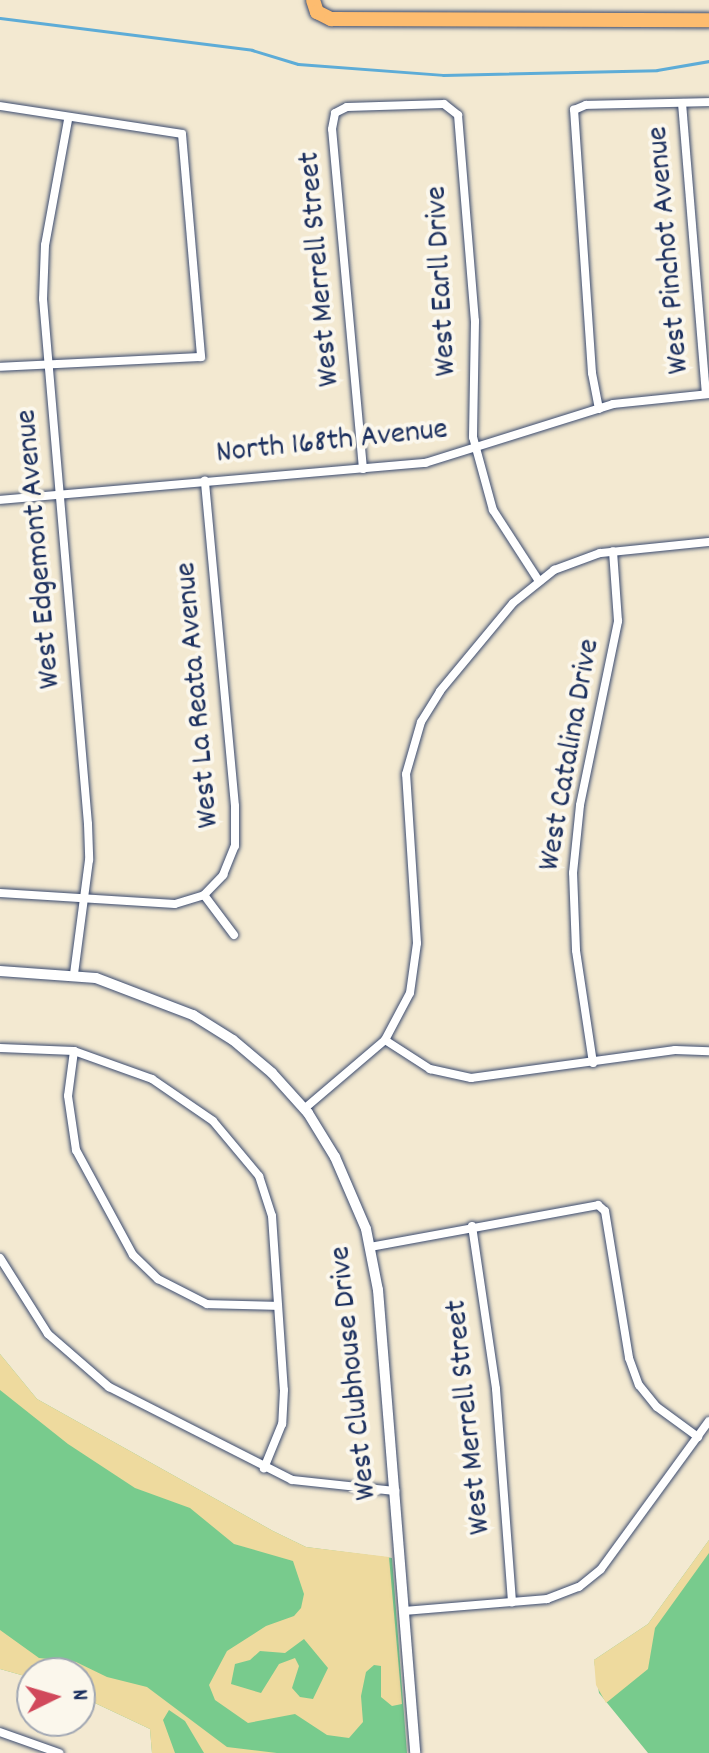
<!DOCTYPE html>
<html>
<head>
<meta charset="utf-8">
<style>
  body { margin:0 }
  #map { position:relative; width:709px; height:1753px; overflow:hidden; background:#f3e9d1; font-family:Dekko,sans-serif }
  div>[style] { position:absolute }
  .green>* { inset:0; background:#78cb8d }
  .sand>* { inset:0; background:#eeda9e }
  .stream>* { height:3px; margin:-1.5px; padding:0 1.5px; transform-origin:1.5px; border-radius:1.5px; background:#5dacd7 }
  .roads { filter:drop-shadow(0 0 2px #3b4b6f) drop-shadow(0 0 2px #3b4b6f) }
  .minor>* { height:8px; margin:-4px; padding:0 4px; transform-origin:4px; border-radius:4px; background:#fff }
  .tertiary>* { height:10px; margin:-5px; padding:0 5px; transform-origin:5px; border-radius:5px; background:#fff }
  .motorway>* { height:14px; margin:-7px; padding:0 7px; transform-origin:7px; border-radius:7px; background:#fdbc6f }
  span { translate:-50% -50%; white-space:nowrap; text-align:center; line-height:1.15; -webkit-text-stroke:8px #fbf7ec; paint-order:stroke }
  .street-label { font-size:32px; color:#1b2f5e }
  .north { position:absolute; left:16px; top:1657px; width:80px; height:80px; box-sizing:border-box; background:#fbf7ec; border:2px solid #a1a7b3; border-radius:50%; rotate:85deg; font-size:22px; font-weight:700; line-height:32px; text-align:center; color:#1b2f5e }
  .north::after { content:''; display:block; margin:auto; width:28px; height:36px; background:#d1495b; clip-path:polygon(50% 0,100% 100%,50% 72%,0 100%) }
</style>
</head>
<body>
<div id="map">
  <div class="green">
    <i style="clip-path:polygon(0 1354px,37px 1399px,273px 1531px,306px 1547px,392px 1558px,407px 1753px,152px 1753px,150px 1729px,80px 1696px,80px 1673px,32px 1673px,32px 1678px,0 1669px)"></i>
    <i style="clip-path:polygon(709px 1540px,709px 1753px,648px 1753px,599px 1693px,594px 1660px,648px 1624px)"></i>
  </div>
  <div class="sand">
    <i style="clip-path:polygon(evenodd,0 1354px,37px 1399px,273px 1531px,306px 1547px,389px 1557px,402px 1704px,392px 1706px,381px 1697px,381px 1666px,374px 1665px,366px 1672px,361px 1696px,363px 1722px,349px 1738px,327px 1735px,295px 1714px,248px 1723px,215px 1700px,209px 1685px,227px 1651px,266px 1626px,294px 1616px,301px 1608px,304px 1594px,293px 1561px,234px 1544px,190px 1508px,135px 1488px,68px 1444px,0 1390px,0 1354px,304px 1639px,328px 1668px,313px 1699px,300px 1697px,292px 1688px,299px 1666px,295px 1658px,279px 1664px,261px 1693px,231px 1684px,235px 1664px,250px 1660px,260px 1651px,285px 1653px,304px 1639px)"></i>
    <i style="clip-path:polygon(709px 1540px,709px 1553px,655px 1628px,648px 1669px,606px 1703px,596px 1685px,594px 1660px,648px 1624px)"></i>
    <i style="clip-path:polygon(0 1630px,39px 1658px,76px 1662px,107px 1677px,147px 1687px,227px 1747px,277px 1753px,204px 1753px,185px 1721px,169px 1710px,163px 1720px,175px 1753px,152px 1753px,150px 1729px,80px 1696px,80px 1673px,32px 1673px,32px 1678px,0 1669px)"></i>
  </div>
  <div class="stream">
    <i style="left:0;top:18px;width:254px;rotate:7.2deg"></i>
    <i style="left:252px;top:50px;width:48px;rotate:16.9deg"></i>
    <i style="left:298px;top:64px;width:145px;rotate:4.3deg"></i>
    <i style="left:443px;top:75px;width:214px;rotate:-1.3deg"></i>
    <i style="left:657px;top:70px;width:53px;rotate:-9.8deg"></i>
  </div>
  <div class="roads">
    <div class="minor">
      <i style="left:682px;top:103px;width:292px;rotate:85.3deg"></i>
      <i style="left:0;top:106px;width:184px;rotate:8.7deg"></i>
      <i style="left:182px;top:134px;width:224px;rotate:85.1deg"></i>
      <i style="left:201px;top:357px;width:201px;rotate:177.2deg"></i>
      <i style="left:68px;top:120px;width:127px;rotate:100.4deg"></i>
      <i style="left:45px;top:245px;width:54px;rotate:92.1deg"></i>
      <i style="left:43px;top:299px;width:527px;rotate:85.1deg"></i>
      <i style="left:88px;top:824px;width:36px;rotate:88deg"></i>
      <i style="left:89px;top:860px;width:115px;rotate:97.5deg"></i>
      <i style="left:599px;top:409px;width:37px;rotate:-101deg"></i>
      <i style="left:592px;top:373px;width:264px;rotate:-93.9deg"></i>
      <i style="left:574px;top:110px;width:13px;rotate:-23deg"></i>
      <i style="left:586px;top:105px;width:123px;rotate:-1.4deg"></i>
      <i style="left:363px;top:469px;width:341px;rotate:-95.2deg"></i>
      <i style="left:332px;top:129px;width:16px;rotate:-79deg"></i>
      <i style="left:335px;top:113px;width:13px;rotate:-27deg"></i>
      <i style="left:347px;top:107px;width:97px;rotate:-1.8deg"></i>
      <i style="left:444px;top:104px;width:18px;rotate:38deg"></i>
      <i style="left:458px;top:115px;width:207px;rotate:85.3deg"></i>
      <i style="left:475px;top:321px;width:116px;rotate:91deg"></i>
      <i style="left:473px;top:437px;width:76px;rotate:74.7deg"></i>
      <i style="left:493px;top:510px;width:85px;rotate:57.1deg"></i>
      <i style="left:0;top:500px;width:427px;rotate:-5deg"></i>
      <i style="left:425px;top:463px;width:197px;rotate:-17.4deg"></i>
      <i style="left:613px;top:404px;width:97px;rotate:-5.9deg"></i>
      <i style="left:0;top:893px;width:175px;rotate:3.6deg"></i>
      <i style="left:175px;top:904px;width:30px;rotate:-17deg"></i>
      <i style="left:204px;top:895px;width:28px;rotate:-46deg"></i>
      <i style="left:223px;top:875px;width:31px;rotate:-68deg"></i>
      <i style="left:235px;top:846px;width:40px;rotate:-90deg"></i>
      <i style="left:235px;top:806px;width:327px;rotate:-95.3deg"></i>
      <i style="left:204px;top:895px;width:50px;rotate:53.1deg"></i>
      <i style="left:385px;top:1040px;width:54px;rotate:32.8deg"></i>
      <i style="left:430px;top:1069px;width:42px;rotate:12.4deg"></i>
      <i style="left:471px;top:1078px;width:206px;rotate:-7.8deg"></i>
      <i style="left:675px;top:1050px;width:34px;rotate:2deg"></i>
      <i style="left:0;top:1048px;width:74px;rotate:2.3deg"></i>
      <i style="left:74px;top:1051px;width:83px;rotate:19.7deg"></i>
      <i style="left:152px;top:1079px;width:74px;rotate:34.5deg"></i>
      <i style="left:213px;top:1121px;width:72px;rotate:50.1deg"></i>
      <i style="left:259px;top:1176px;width:42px;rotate:72deg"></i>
      <i style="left:272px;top:1216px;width:174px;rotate:86.1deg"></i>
      <i style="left:284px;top:1390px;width:34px;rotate:93deg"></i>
      <i style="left:282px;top:1424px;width:48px;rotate:112.2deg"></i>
      <i style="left:74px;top:1051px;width:45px;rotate:97.6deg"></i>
      <i style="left:68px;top:1096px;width:55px;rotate:81.6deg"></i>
      <i style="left:76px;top:1150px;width:119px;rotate:61.5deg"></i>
      <i style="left:133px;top:1255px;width:35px;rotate:44deg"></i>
      <i style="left:158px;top:1279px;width:55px;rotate:27deg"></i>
      <i style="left:207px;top:1304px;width:71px;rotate:1.6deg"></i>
      <i style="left:593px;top:1063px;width:114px;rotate:-98.6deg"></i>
      <i style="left:576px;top:950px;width:77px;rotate:-92.2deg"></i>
      <i style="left:573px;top:873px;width:68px;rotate:-84.1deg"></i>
      <i style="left:580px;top:805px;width:188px;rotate:-78.3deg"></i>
      <i style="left:618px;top:621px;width:70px;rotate:-94.1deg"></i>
      <i style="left:304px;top:1109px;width:106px;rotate:-40.4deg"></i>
      <i style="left:385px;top:1040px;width:53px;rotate:-62deg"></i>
      <i style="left:410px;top:993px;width:50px;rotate:-82deg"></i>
      <i style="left:417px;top:943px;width:169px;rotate:-93.7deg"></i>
      <i style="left:406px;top:774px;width:54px;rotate:-73.9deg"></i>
      <i style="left:421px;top:722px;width:36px;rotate:-58deg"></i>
      <i style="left:440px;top:691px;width:114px;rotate:-50.3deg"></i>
      <i style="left:513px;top:603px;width:53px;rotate:-38.8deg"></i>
      <i style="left:554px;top:570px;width:49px;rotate:-20.3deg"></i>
      <i style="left:600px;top:553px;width:110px;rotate:-5.8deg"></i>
      <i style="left:472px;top:1226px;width:165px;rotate:81.6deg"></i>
      <i style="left:496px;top:1389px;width:214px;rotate:85.7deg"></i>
      <i style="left:370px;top:1247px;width:232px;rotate:-10.4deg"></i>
      <i style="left:598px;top:1205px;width:9px;rotate:41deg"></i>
      <i style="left:605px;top:1211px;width:149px;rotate:80.7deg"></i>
      <i style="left:629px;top:1358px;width:29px;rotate:70deg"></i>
      <i style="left:639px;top:1385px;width:28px;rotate:51deg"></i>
      <i style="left:657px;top:1407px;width:51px;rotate:36.2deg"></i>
      <i style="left:0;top:1258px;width:90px;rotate:57.7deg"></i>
      <i style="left:48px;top:1334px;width:81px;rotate:41deg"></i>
      <i style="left:109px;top:1387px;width:205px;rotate:26.9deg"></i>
      <i style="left:292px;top:1480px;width:104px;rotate:6.1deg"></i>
      <i style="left:404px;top:1611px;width:144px;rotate:-4.8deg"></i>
      <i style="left:547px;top:1599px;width:34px;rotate:-21deg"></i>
      <i style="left:579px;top:1587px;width:28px;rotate:-39deg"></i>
      <i style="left:601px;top:1569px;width:183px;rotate:-53.9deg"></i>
      <i style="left:0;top:1732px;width:63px;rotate:19.6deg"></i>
    </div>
    <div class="tertiary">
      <i style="left:0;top:971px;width:96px;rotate:4.2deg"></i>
      <i style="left:96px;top:978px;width:104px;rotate:20.9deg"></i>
      <i style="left:193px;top:1015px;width:47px;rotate:32deg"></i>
      <i style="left:233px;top:1040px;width:51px;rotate:40.2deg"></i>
      <i style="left:272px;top:1073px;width:54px;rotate:48deg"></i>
      <i style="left:308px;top:1113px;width:52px;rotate:58.5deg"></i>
      <i style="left:335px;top:1157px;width:78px;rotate:66.7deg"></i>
      <i style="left:366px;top:1229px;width:62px;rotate:78.9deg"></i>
      <i style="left:378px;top:1290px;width:464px;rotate:85.4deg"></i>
    </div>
    <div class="motorway">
      <i style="left:313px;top:0;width:13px;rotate:72deg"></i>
      <i style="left:317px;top:12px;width:16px;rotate:27deg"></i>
      <i style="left:331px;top:19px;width:378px;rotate:0.2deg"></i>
    </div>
  </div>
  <div class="street-label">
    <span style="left:670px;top:250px;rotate:-95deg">West Pinchot Avenue</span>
    <span style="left:321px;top:269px;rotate:-95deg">West Merrell Street</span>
    <span style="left:443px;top:281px;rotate:-93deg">West Earll Drive</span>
    <span style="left:332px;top:443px;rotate:-6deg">North 168th Avenue</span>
    <span style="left:40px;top:549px;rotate:-95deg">West Edgemont Avenue</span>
    <span style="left:199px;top:695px;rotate:-95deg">West La Reata Avenue</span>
    <span style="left:571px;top:755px;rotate:-80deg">West Catalina Drive</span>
    <span style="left:355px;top:1373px;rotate:-96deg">West Clubhouse Drive</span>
    <span style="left:470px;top:1417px;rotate:-96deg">West Merrell Street</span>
  </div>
  <div class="north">N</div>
</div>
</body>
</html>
